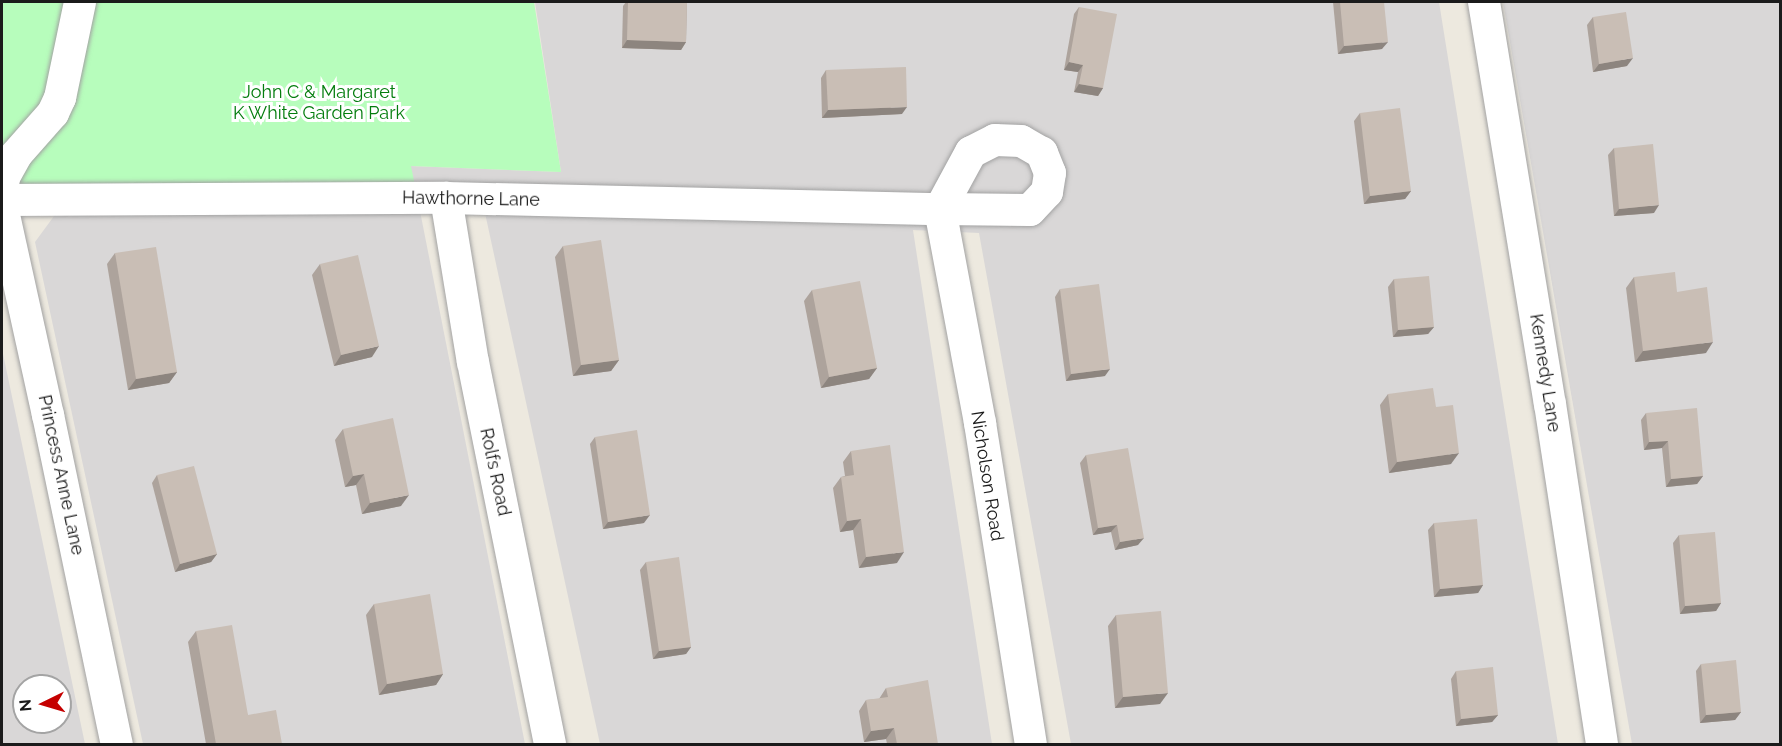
<!DOCTYPE html>
<html>
<head>
<meta charset="utf-8">
<style>
  body { margin:0 }
  #map { position:relative; width:1782px; height:746px; overflow:hidden; background:#ede9df; font-family:Raleway,sans-serif }
  div>[style] { position:absolute }
  .residential>* { inset:0; background:#d9d7d7 }
  .park>* { inset:0; background:#b7fdbc }
  .roads { filter:drop-shadow(0 0 2px #a2a2a2) drop-shadow(0 0 2px #a2a2a2) }
  .street>* { height:32px; margin:-16px; padding:0 16px; transform-origin:16px; border-radius:16px; background:#fff }
  .wall>* { inset:0; background:#ada39c }
  .shaded-wall>* { inset:0; background:#8d857f }
  .building>* { inset:0; background:#c9beb5 }
  span { translate:-50% -50%; white-space:nowrap; text-align:center; line-height:1.15; -webkit-text-stroke:6px #fff; paint-order:stroke }
  .park-label { font-size:18px; color:#047d0e }
  .street-label { font-size:18px; color:#1b1b1b }
  .frame { position:absolute; inset:0; border:3px solid #1b1b1b; pointer-events:none }
  .north { position:absolute; left:12px; top:674px; width:60px; height:60px; box-sizing:border-box; background:#fff; border:2px solid #a4a4a4; border-radius:50%; rotate:265deg; font-size:16px; font-weight:700; line-height:24px; text-align:center; color:#1b1b1b }
  .north::after { content:''; display:block; margin:auto; width:21px; height:27px; background:#c50000; clip-path:polygon(50% 0,100% 100%,50% 72%,0 100%) }
</style>
</head>
<body>
<div id="map">
  <div class="residential">
    <i style="clip-path:polygon(535px 2px,1439px 2px,1558px 744px,1071px 744px,979px 233px,913px 230px,992px 744px,600px 744px,485px 213px,420px 211px,525px 744px,143px 744px,35px 242px,68px 197px,420px 210px,410px 166px,561px 172px)"></i>
    <i style="clip-path:polygon(1503px 2px,1780px 2px,1780px 744px,1632px 744px)"></i>
    <i style="clip-path:polygon(evenodd,2px 349px,85px 744px,2px 744px,2px 349px,24px 686px,60px 686px,60px 722px,24px 722px,24px 686px)"></i>
  </div>
  <div class="park">
    <i style="clip-path:polygon(2px 2px,534px 2px,561px 172px,411px 166px,420px 210px,2px 193px)"></i>
  </div>
  <div class="roads">
    <div class="street">
      <i style="left:1484px;top:2px;width:407px;rotate:80.7deg"></i>
      <i style="left:1550px;top:404px;width:344px;rotate:81.3deg"></i>
      <i style="left:2px;top:192px;width:15px;rotate:-82deg"></i>
      <i style="left:4px;top:177px;width:25px;rotate:-61deg"></i>
      <i style="left:16px;top:155px;width:56px;rotate:-48.6deg"></i>
      <i style="left:53px;top:113px;width:17px;rotate:-65deg"></i>
      <i style="left:60px;top:98px;width:98px;rotate:-78.2deg"></i>
      <i style="left:446px;top:198px;width:166px;rotate:80.7deg"></i>
      <i style="left:473px;top:362px;width:390px;rotate:78.6deg"></i>
      <i style="left:2px;top:200px;width:444px;rotate:-0.3deg"></i>
      <i style="left:446px;top:198px;width:494px;rotate:1.3deg"></i>
      <i style="left:940px;top:209px;width:90px;rotate:0.6deg"></i>
      <i style="left:1030px;top:210px;width:25px;rotate:-47deg"></i>
      <i style="left:1047px;top:192px;width:19px;rotate:-81deg"></i>
      <i style="left:1050px;top:173px;width:22px;rotate:-112deg"></i>
      <i style="left:1042px;top:153px;width:24px;rotate:-150deg"></i>
      <i style="left:1021px;top:141px;width:26px;rotate:-178deg"></i>
      <i style="left:995px;top:140px;width:27px;rotate:153deg"></i>
      <i style="left:971px;top:152px;width:65px;rotate:118.5deg"></i>
      <i style="left:2px;top:206px;width:214px;rotate:77.6deg"></i>
      <i style="left:48px;top:415px;width:336px;rotate:78.2deg"></i>
      <i style="left:940px;top:209px;width:218px;rotate:79.4deg"></i>
      <i style="left:980px;top:423px;width:325px;rotate:81deg"></i>
    </div>
  </div>
  <div class="wall">
    <i style="clip-path:polygon(626px 2px,687px 2px,686px 42px,681px 50px,622px 48px,623px 6px)"></i>
    <i style="clip-path:polygon(1333px 2px,1384px 2px,1382px 49px,1338px 54px)"></i>
    <i style="clip-path:polygon(1079px 7px,1103px 88px,1098px 96px,1074px 92px,1078px 72px,1064px 70px,1074px 14px)"></i>
    <i style="clip-path:polygon(1593px 17px,1627px 66px,1593px 72px,1587px 25px)"></i>
    <i style="clip-path:polygon(826px 70px,902px 114px,822px 118px,821px 78px)"></i>
    <i style="clip-path:polygon(1360px 113px,1411px 191px,1405px 199px,1364px 204px,1354px 121px)"></i>
    <i style="clip-path:polygon(1614px 148px,1654px 213px,1614px 216px,1608px 155px)"></i>
    <i style="clip-path:polygon(563px 246px,619px 360px,611px 371px,573px 376px,555px 257px)"></i>
    <i style="clip-path:polygon(115px 253px,177px 372px,169px 383px,128px 390px,107px 264px)"></i>
    <i style="clip-path:polygon(320px 264px,372px 357px,334px 366px,312px 275px)"></i>
    <i style="clip-path:polygon(1634px 277px,1677px 292px,1706px 353px,1635px 362px,1626px 288px)"></i>
    <i style="clip-path:polygon(1394px 279px,1434px 327px,1428px 334px,1393px 337px,1388px 287px)"></i>
    <i style="clip-path:polygon(1060px 289px,1105px 376px,1066px 381px,1055px 297px)"></i>
    <i style="clip-path:polygon(812px 290px,877px 368px,869px 379px,821px 388px,804px 301px)"></i>
    <i style="clip-path:polygon(1388px 394px,1436px 407px,1451px 464px,1389px 473px,1380px 405px)"></i>
    <i style="clip-path:polygon(1646px 413px,1703px 476px,1697px 484px,1666px 487px,1662px 448px,1644px 450px,1641px 420px)"></i>
    <i style="clip-path:polygon(343px 429px,401px 506px,362px 514px,356px 485px,345px 487px,335px 440px)"></i>
    <i style="clip-path:polygon(595px 437px,644px 523px,603px 529px,590px 444px)"></i>
    <i style="clip-path:polygon(851px 451px,897px 563px,859px 568px,853px 530px,840px 532px,833px 488px,841px 477px,845px 476px,843px 462px)"></i>
    <i style="clip-path:polygon(1086px 455px,1138px 545px,1115px 550px,1111px 532px,1093px 535px,1080px 463px)"></i>
    <i style="clip-path:polygon(157px 475px,217px 554px,211px 562px,175px 572px,152px 483px)"></i>
    <i style="clip-path:polygon(1434px 523px,1483px 585px,1478px 593px,1434px 597px,1428px 530px)"></i>
    <i style="clip-path:polygon(1679px 535px,1721px 603px,1716px 611px,1680px 614px,1673px 543px)"></i>
    <i style="clip-path:polygon(646px 562px,691px 647px,686px 654px,653px 659px,640px 570px)"></i>
    <i style="clip-path:polygon(374px 604px,443px 674px,436px 685px,379px 695px,366px 615px)"></i>
    <i style="clip-path:polygon(1116px 615px,1160px 704px,1115px 708px,1108px 626px)"></i>
    <i style="clip-path:polygon(196px 631px,248px 715px,282px 744px,206px 744px,188px 642px)"></i>
    <i style="clip-path:polygon(1701px 664px,1741px 712px,1735px 720px,1700px 723px,1696px 671px)"></i>
    <i style="clip-path:polygon(1456px 671px,1498px 715px,1492px 722px,1456px 726px,1451px 679px)"></i>
    <i style="clip-path:polygon(886px 688px,938px 744px,887px 744px,886px 739px,864px 742px,859px 711px,866px 700px,879px 699px)"></i>
  </div>
  <div class="shaded-wall">
    <i style="clip-path:polygon(627px 40px,686px 42px,681px 50px,622px 48px)"></i>
    <i style="clip-path:polygon(1388px 42px,1382px 49px,1338px 54px,1344px 46px)"></i>
    <i style="clip-path:polygon(1633px 58px,1627px 66px,1593px 72px,1599px 64px)"></i>
    <i style="clip-path:polygon(1069px 62px,1083px 65px,1078px 72px,1064px 70px)"></i>
    <i style="clip-path:polygon(1079px 84px,1103px 88px,1098px 96px,1074px 92px)"></i>
    <i style="clip-path:polygon(907px 107px,902px 114px,822px 118px,828px 110px)"></i>
    <i style="clip-path:polygon(1411px 191px,1405px 199px,1364px 204px,1370px 196px)"></i>
    <i style="clip-path:polygon(1659px 205px,1654px 213px,1614px 216px,1619px 209px)"></i>
    <i style="clip-path:polygon(1434px 327px,1428px 334px,1393px 337px,1398px 330px)"></i>
    <i style="clip-path:polygon(1713px 342px,1706px 353px,1635px 362px,1643px 351px)"></i>
    <i style="clip-path:polygon(379px 346px,372px 357px,334px 366px,341px 355px)"></i>
    <i style="clip-path:polygon(619px 360px,611px 371px,573px 376px,581px 365px)"></i>
    <i style="clip-path:polygon(877px 368px,869px 379px,821px 388px,829px 377px)"></i>
    <i style="clip-path:polygon(1110px 369px,1105px 376px,1066px 381px,1071px 374px)"></i>
    <i style="clip-path:polygon(177px 372px,169px 383px,128px 390px,136px 379px)"></i>
    <i style="clip-path:polygon(1668px 441px,1662px 448px,1644px 450px,1649px 442px)"></i>
    <i style="clip-path:polygon(1459px 453px,1451px 464px,1389px 473px,1397px 462px)"></i>
    <i style="clip-path:polygon(364px 474px,356px 485px,345px 487px,353px 476px)"></i>
    <i style="clip-path:polygon(1703px 476px,1697px 484px,1666px 487px,1671px 479px)"></i>
    <i style="clip-path:polygon(409px 495px,401px 506px,362px 514px,370px 503px)"></i>
    <i style="clip-path:polygon(650px 515px,644px 523px,603px 529px,608px 522px)"></i>
    <i style="clip-path:polygon(861px 519px,853px 530px,840px 532px,847px 521px)"></i>
    <i style="clip-path:polygon(1117px 525px,1111px 532px,1093px 535px,1098px 528px)"></i>
    <i style="clip-path:polygon(1144px 538px,1138px 545px,1115px 550px,1120px 542px)"></i>
    <i style="clip-path:polygon(904px 552px,897px 563px,859px 568px,866px 557px)"></i>
    <i style="clip-path:polygon(217px 554px,211px 562px,175px 572px,180px 564px)"></i>
    <i style="clip-path:polygon(1483px 585px,1478px 593px,1434px 597px,1440px 589px)"></i>
    <i style="clip-path:polygon(1721px 603px,1716px 611px,1680px 614px,1685px 606px)"></i>
    <i style="clip-path:polygon(691px 647px,686px 654px,653px 659px,659px 651px)"></i>
    <i style="clip-path:polygon(443px 674px,436px 685px,379px 695px,387px 684px)"></i>
    <i style="clip-path:polygon(1168px 693px,1160px 704px,1115px 708px,1123px 697px)"></i>
    <i style="clip-path:polygon(1741px 712px,1735px 720px,1700px 723px,1706px 715px)"></i>
    <i style="clip-path:polygon(1498px 715px,1492px 722px,1456px 726px,1461px 719px)"></i>
    <i style="clip-path:polygon(894px 728px,886px 739px,864px 742px,871px 731px)"></i>
  </div>
  <div class="building">
    <i style="clip-path:polygon(628px 2px,687px 2px,686px 42px,627px 40px)"></i>
    <i style="clip-path:polygon(1340px 2px,1384px 2px,1388px 42px,1344px 46px)"></i>
    <i style="clip-path:polygon(1079px 7px,1117px 14px,1103px 88px,1079px 84px,1083px 65px,1069px 62px)"></i>
    <i style="clip-path:polygon(1626px 12px,1633px 58px,1599px 64px,1593px 17px)"></i>
    <i style="clip-path:polygon(906px 67px,907px 107px,828px 110px,826px 70px)"></i>
    <i style="clip-path:polygon(1400px 108px,1411px 191px,1370px 196px,1360px 113px)"></i>
    <i style="clip-path:polygon(1653px 144px,1659px 205px,1619px 209px,1614px 148px)"></i>
    <i style="clip-path:polygon(601px 240px,619px 360px,581px 365px,563px 246px)"></i>
    <i style="clip-path:polygon(156px 247px,177px 372px,136px 379px,115px 253px)"></i>
    <i style="clip-path:polygon(358px 255px,379px 346px,341px 355px,320px 264px)"></i>
    <i style="clip-path:polygon(1675px 272px,1677px 292px,1707px 287px,1713px 342px,1643px 351px,1634px 277px)"></i>
    <i style="clip-path:polygon(1429px 276px,1434px 327px,1398px 330px,1394px 279px)"></i>
    <i style="clip-path:polygon(860px 281px,877px 368px,829px 377px,812px 290px)"></i>
    <i style="clip-path:polygon(1099px 284px,1110px 369px,1071px 374px,1060px 289px)"></i>
    <i style="clip-path:polygon(1433px 388px,1436px 407px,1453px 405px,1459px 453px,1397px 462px,1388px 394px)"></i>
    <i style="clip-path:polygon(1697px 408px,1703px 476px,1671px 479px,1668px 441px,1649px 442px,1646px 413px)"></i>
    <i style="clip-path:polygon(393px 418px,409px 495px,370px 503px,364px 474px,353px 476px,343px 429px)"></i>
    <i style="clip-path:polygon(637px 430px,650px 515px,608px 522px,595px 437px)"></i>
    <i style="clip-path:polygon(890px 445px,904px 552px,866px 557px,861px 519px,847px 521px,841px 477px,854px 475px,851px 451px)"></i>
    <i style="clip-path:polygon(1128px 448px,1144px 538px,1120px 542px,1117px 525px,1098px 528px,1086px 455px)"></i>
    <i style="clip-path:polygon(194px 466px,217px 554px,180px 564px,157px 475px)"></i>
    <i style="clip-path:polygon(1477px 519px,1483px 585px,1440px 589px,1434px 523px)"></i>
    <i style="clip-path:polygon(1715px 532px,1721px 603px,1685px 606px,1679px 535px)"></i>
    <i style="clip-path:polygon(679px 557px,691px 647px,659px 651px,646px 562px)"></i>
    <i style="clip-path:polygon(430px 594px,443px 674px,387px 684px,374px 604px)"></i>
    <i style="clip-path:polygon(1161px 611px,1168px 693px,1123px 697px,1116px 615px)"></i>
    <i style="clip-path:polygon(232px 625px,248px 715px,276px 710px,282px 744px,216px 744px,196px 631px)"></i>
    <i style="clip-path:polygon(1736px 660px,1741px 712px,1706px 715px,1701px 664px)"></i>
    <i style="clip-path:polygon(1493px 667px,1498px 715px,1461px 719px,1456px 671px)"></i>
    <i style="clip-path:polygon(928px 680px,938px 744px,897px 744px,894px 728px,871px 731px,866px 700px,888px 697px,886px 688px)"></i>
  </div>
  <div class="park-label">
    <span style="left:319px;top:103px">John C &amp; Margaret<br>K White Garden Park</span>
  </div>
  <div class="street-label">
    <span style="left:471px;top:199px;rotate:1deg">Hawthorne Lane</span>
    <span style="left:1545px;top:373px;rotate:81deg">Kennedy Lane</span>
    <span style="left:495px;top:472px;rotate:78deg">Rolfs Road</span>
    <span style="left:61px;top:475px;rotate:78deg">Princess Anne Lane</span>
    <span style="left:987px;top:476px;rotate:81deg">Nicholson Road</span>
  </div>
  <div class="frame"></div>
  <div class="north">N</div>
</div>
</body>
</html>
